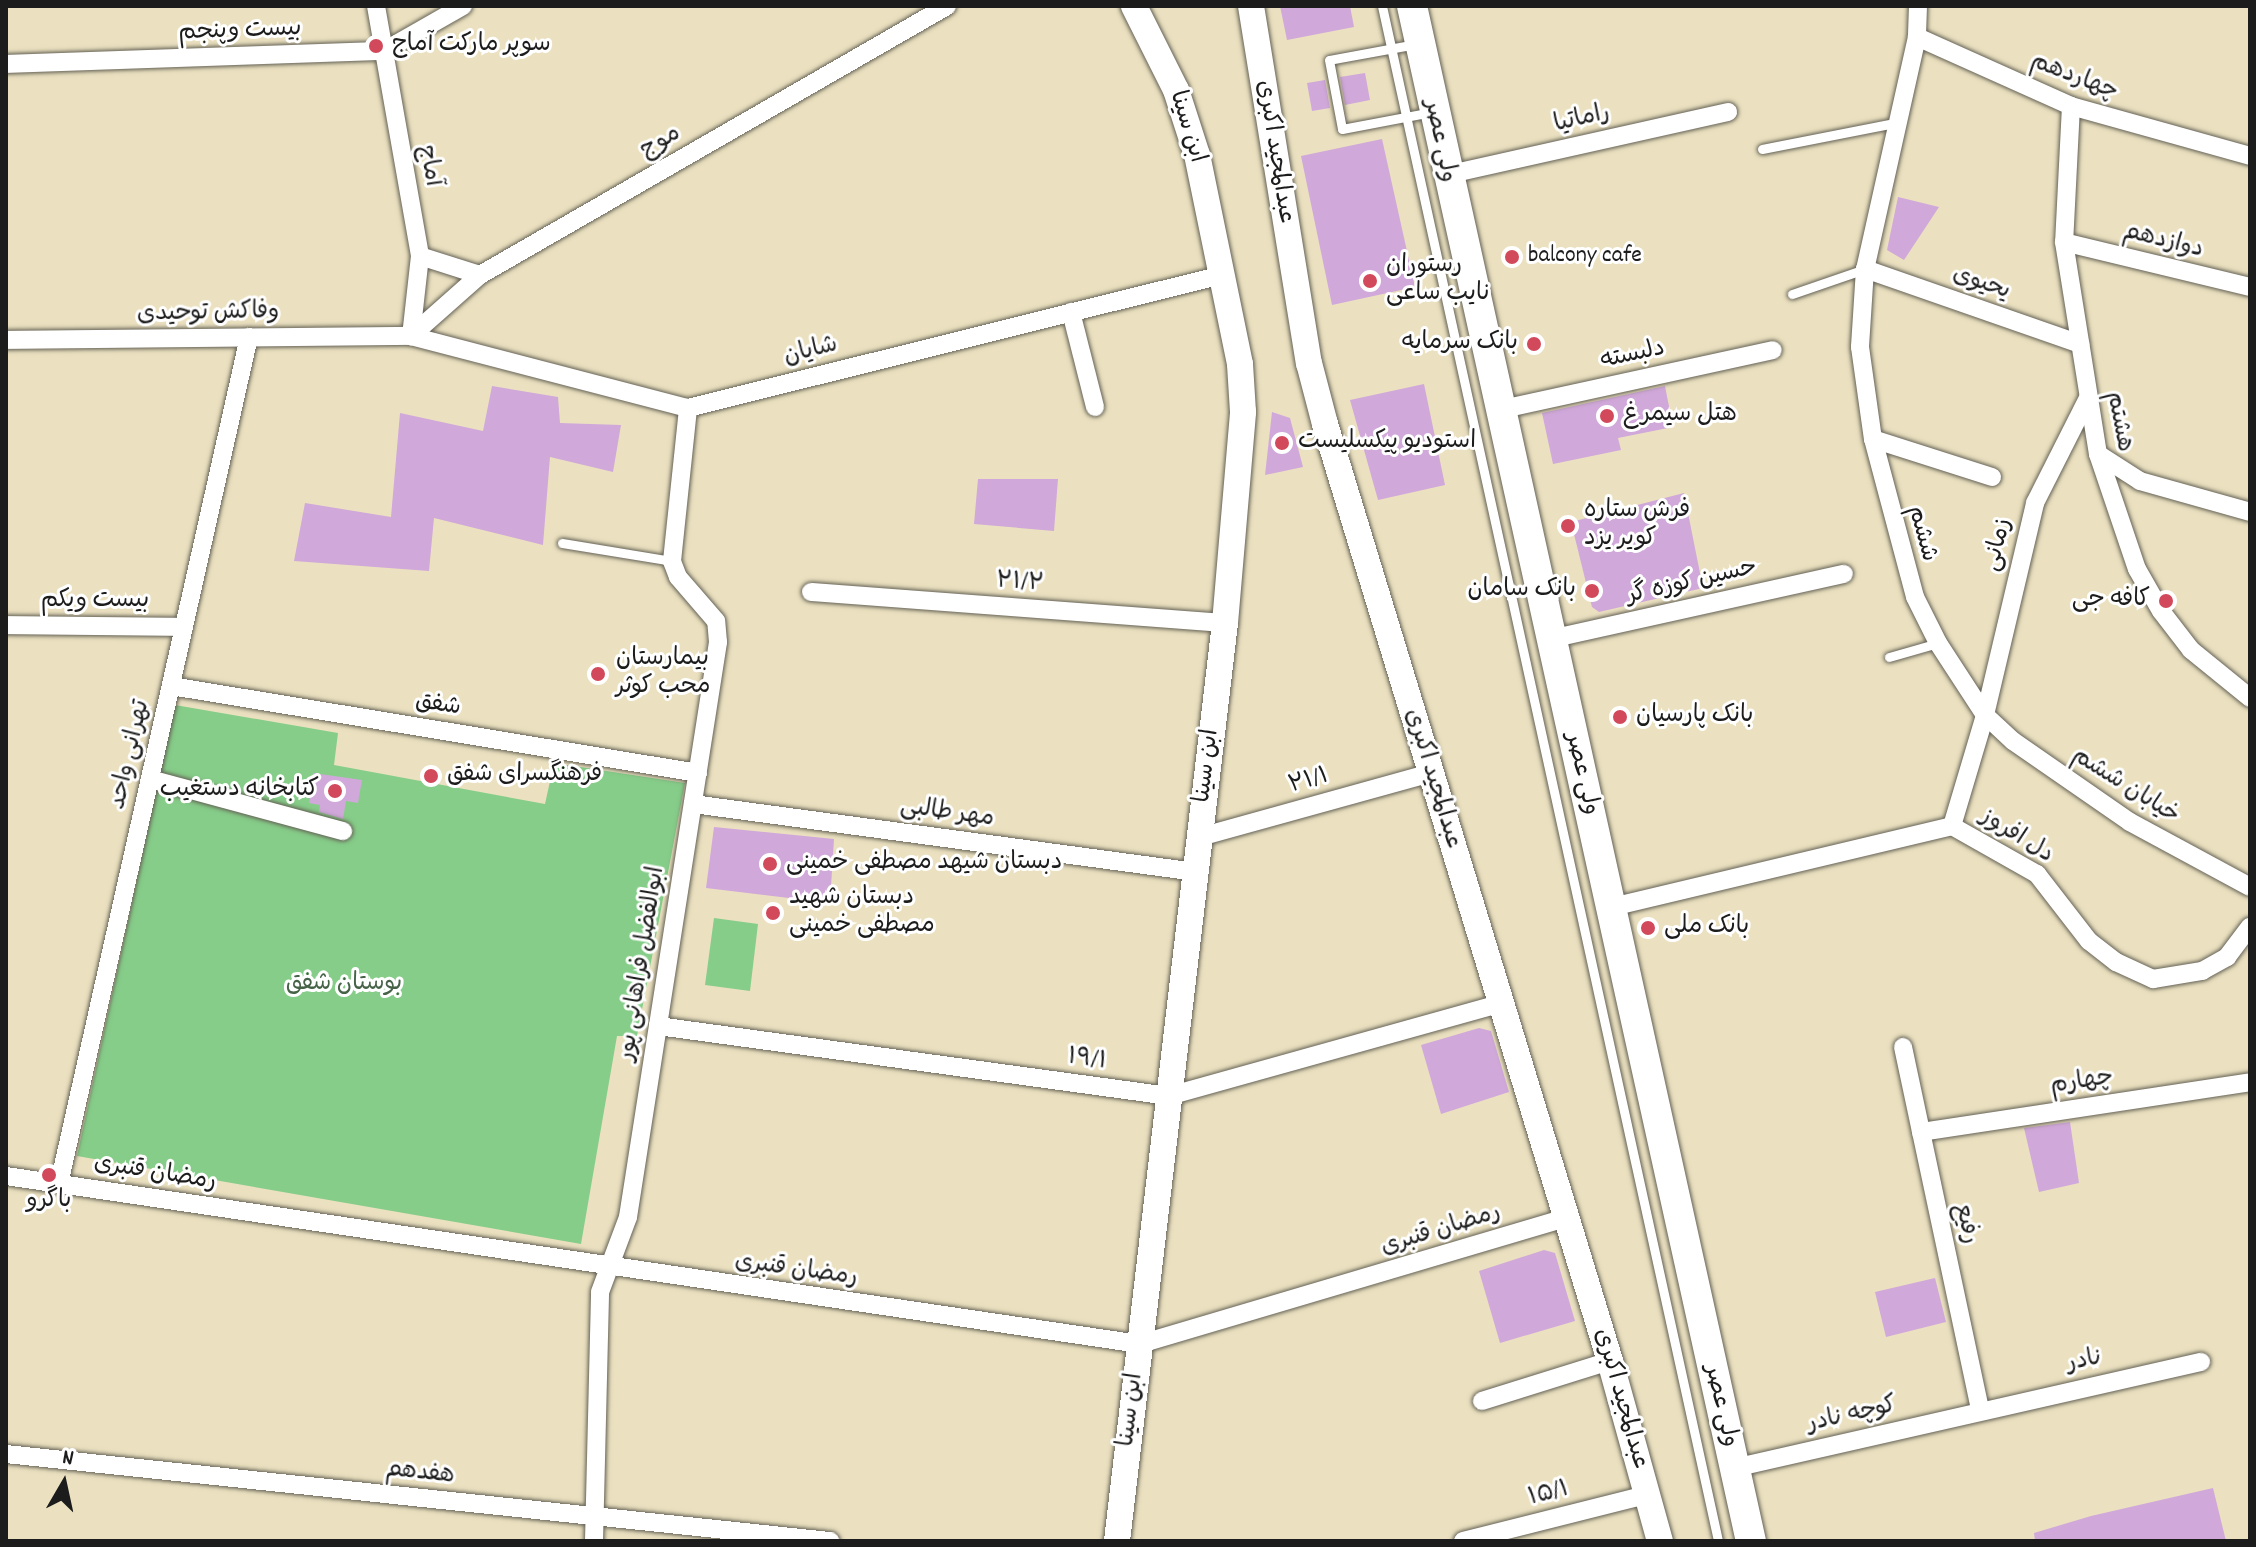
<!DOCTYPE html>
<html>
<head>
<meta charset="utf-8">
<style>
  body { margin:0 }
  #map { position:relative; width:2256px; height:1547px; overflow:hidden; background:#ebe1c0; font-family:Dekko,"Playpen Sans Arabic",sans-serif }
  div>[style] { position:absolute }
  .green>* { inset:0; background:#86cd89 }
  .building>* { inset:0; background:#d0a8da }
  .roads { filter:drop-shadow(0 0 2px #646155) drop-shadow(0 0 2px #646155) }
  .lane>* { height:9px; margin:-4.5px; padding:0 4.5px; transform-origin:4.5px; border-radius:4.5px; background:#fff }
  .street>* { height:18px; margin:-9px; padding:0 9px; transform-origin:9px; border-radius:9px; background:#fff }
  .secondary>* { height:26px; margin:-13px; padding:0 13px; transform-origin:13px; border-radius:13px; background:#fff }
  .primary>* { height:30px; margin:-15px; padding:0 15px; transform-origin:15px; border-radius:15px; background:#fff }
  .dots>* { width:22px; height:22px; translate:-50% -50%; box-sizing:border-box; border:4px solid #fff; border-radius:50% }
  span { translate:-50% -50%; white-space:nowrap; text-align:center; line-height:1.15; -webkit-text-stroke:6px #fff; paint-order:stroke }
  .street-label { font-size:24px; color:#1c1c1c }
  .poi-label { font-size:24px; color:#1c1c1c }
  .left { translate:0 -50%; text-align:left }
  .right { translate:-100% -50%; text-align:right }
  .park-label { font-size:24px; color:#466348 }
  .frame { position:absolute; inset:0; border:8px solid #1c1c1c; pointer-events:none }
  .north { position:absolute; left:24px; top:1443px; width:80px; height:80px; -webkit-text-stroke:6px #fff; paint-order:stroke; rotate:9deg; font-size:22px; font-weight:700; line-height:32px; text-align:center; color:#1c1c1c }
  .north::after { content:''; display:block; margin:auto; width:28px; height:36px; background:#1c1c1c; clip-path:polygon(50% 0,100% 100%,50% 72%,0 100%) }
</style>
</head>
<body>
<div id="map">
  <div class="green">
    <i style="clip-path:polygon(175px 705px,338px 733px,334px 765px,545px 804px,554px 763px,685px 783px,637px 1036px,617px 1036px,581px 1244px,77px 1156px)"></i>
    <i style="clip-path:polygon(714px 918px,758px 924px,750px 991px,705px 985px)"></i>
  </div>
  <div class="building">
    <i style="clip-path:polygon(1280px 6px,1350px 6px,1354px 27px,1287px 40px)"></i>
    <i style="clip-path:polygon(1365px 73px,1370px 100px,1345px 105px,1340px 77px)"></i>
    <i style="clip-path:polygon(1325px 80px,1330px 108px,1312px 111px,1307px 83px)"></i>
    <i style="clip-path:polygon(1382px 139px,1415px 287px,1332px 305px,1301px 156px)"></i>
    <i style="clip-path:polygon(1898px 197px,1939px 207px,1904px 260px,1887px 250px)"></i>
    <i style="clip-path:polygon(1424px 384px,1445px 485px,1378px 500px,1350px 400px)"></i>
    <i style="clip-path:polygon(492px 386px,558px 397px,560px 423px,621px 425px,613px 472px,550px 457px,543px 545px,434px 518px,429px 571px,294px 561px,305px 503px,391px 517px,400px 413px,483px 431px)"></i>
    <i style="clip-path:polygon(1665px 386px,1673px 427px,1618px 438px,1621px 450px,1553px 464px,1542px 413px)"></i>
    <i style="clip-path:polygon(1272px 412px,1290px 418px,1303px 467px,1265px 475px)"></i>
    <i style="clip-path:polygon(978px 479px,1058px 479px,1054px 531px,974px 524px)"></i>
    <i style="clip-path:polygon(1684px 493px,1703px 588px,1599px 612px,1592px 607px,1571px 522px)"></i>
    <i style="clip-path:polygon(313px 773px,362px 780px,358px 803px,346px 801px,343px 819px,319px 812px,320px 805px,309px 803px)"></i>
    <i style="clip-path:polygon(714px 827px,834px 839px,830px 903px,706px 888px)"></i>
    <i style="clip-path:polygon(1479px 1028px,1491px 1031px,1509px 1092px,1441px 1114px,1421px 1045px)"></i>
    <i style="clip-path:polygon(2070px 1122px,2079px 1183px,2039px 1192px,2024px 1128px)"></i>
    <i style="clip-path:polygon(1544px 1250px,1555px 1253px,1575px 1321px,1500px 1343px,1479px 1271px)"></i>
    <i style="clip-path:polygon(1935px 1278px,1946px 1322px,1886px 1337px,1875px 1292px)"></i>
    <i style="clip-path:polygon(2213px 1488px,2226px 1541px,2035px 1541px,2034px 1533px,2091px 1516px)"></i>
  </div>
  <div class="roads">
    <div class="lane">
      <i style="left:1382px;top:6px;width:1571px;rotate:77.65deg"></i>
      <i style="left:1416px;top:44px;width:88px;rotate:169.6deg"></i>
      <i style="left:1329px;top:60px;width:70px;rotate:79.3deg"></i>
      <i style="left:1342px;top:129px;width:92px;rotate:-10.7deg"></i>
      <i style="left:1762px;top:149px;width:135px;rotate:-11.1deg"></i>
      <i style="left:1792px;top:294px;width:77px;rotate:-18.9deg"></i>
      <i style="left:562px;top:543px;width:111px;rotate:9.3deg"></i>
      <i style="left:1889px;top:657px;width:51px;rotate:-15.9deg"></i>
    </div>
    <div class="street">
      <i style="left:376px;top:6px;width:254px;rotate:80deg"></i>
      <i style="left:420px;top:256px;width:81px;rotate:96.4deg"></i>
      <i style="left:1918px;top:6px;width:31px;rotate:92deg"></i>
      <i style="left:1917px;top:37px;width:238px;rotate:102.6deg"></i>
      <i style="left:1865px;top:269px;width:78px;rotate:93.7deg"></i>
      <i style="left:1860px;top:347px;width:93px;rotate:82deg"></i>
      <i style="left:1873px;top:439px;width:163px;rotate:75.1deg"></i>
      <i style="left:1915px;top:597px;width:51px;rotate:63.4deg"></i>
      <i style="left:1938px;top:643px;width:86px;rotate:56.9deg"></i>
      <i style="left:1985px;top:715px;width:38px;rotate:43deg"></i>
      <i style="left:2013px;top:741px;width:142px;rotate:34.7deg"></i>
      <i style="left:2130px;top:822px;width:136px;rotate:28.4deg"></i>
      <i style="left:1917px;top:37px;width:169px;rotate:24.1deg"></i>
      <i style="left:2071px;top:106px;width:186px;rotate:15.6deg"></i>
      <i style="left:6px;top:64px;width:378px;rotate:-2deg"></i>
      <i style="left:384px;top:51px;width:91px;rotate:-29.7deg"></i>
      <i style="left:2071px;top:106px;width:136px;rotate:92.9deg"></i>
      <i style="left:2064px;top:242px;width:215px;rotate:80.9deg"></i>
      <i style="left:2098px;top:454px;width:121px;rotate:71.3deg"></i>
      <i style="left:2137px;top:569px;width:48px;rotate:60.3deg"></i>
      <i style="left:2161px;top:611px;width:49px;rotate:52.4deg"></i>
      <i style="left:2191px;top:650px;width:76px;rotate:39.1deg"></i>
      <i style="left:1446px;top:175px;width:289px;rotate:-12.6deg"></i>
      <i style="left:2064px;top:242px;width:191px;rotate:13.6deg"></i>
      <i style="left:420px;top:256px;width:63px;rotate:17.6deg"></i>
      <i style="left:1865px;top:269px;width:228px;rotate:19.2deg"></i>
      <i style="left:1071px;top:312px;width:98px;rotate:75.8deg"></i>
      <i style="left:411px;top:336px;width:92px;rotate:-41.5deg"></i>
      <i style="left:480px;top:275px;width:539px;rotate:-29.94deg"></i>
      <i style="left:6px;top:340px;width:405px;rotate:-0.6deg"></i>
      <i style="left:411px;top:336px;width:286px;rotate:14.6deg"></i>
      <i style="left:688px;top:408px;width:550px;rotate:-13.99deg"></i>
      <i style="left:1503px;top:409px;width:276px;rotate:-12.3deg"></i>
      <i style="left:1873px;top:439px;width:125px;rotate:17.7deg"></i>
      <i style="left:2098px;top:454px;width:50px;rotate:32.7deg"></i>
      <i style="left:2140px;top:481px;width:114px;rotate:15.7deg"></i>
      <i style="left:811px;top:592px;width:415px;rotate:4.3deg"></i>
      <i style="left:6px;top:625px;width:178px;rotate:0.6deg"></i>
      <i style="left:1550px;top:639px;width:301px;rotate:-12.5deg"></i>
      <i style="left:171px;top:686px;width:534px;rotate:9.37deg"></i>
      <i style="left:150px;top:779px;width:200px;rotate:15.1deg"></i>
      <i style="left:693px;top:804px;width:508px;rotate:7.7deg"></i>
      <i style="left:1952px;top:826px;width:116px;rotate:-73.4deg"></i>
      <i style="left:1985px;top:715px;width:218px;rotate:-76.7deg"></i>
      <i style="left:2035px;top:503px;width:118px;rotate:-63.2deg"></i>
      <i style="left:1200px;top:837px;width:239px;rotate:-15.5deg"></i>
      <i style="left:1612px;top:907px;width:350px;rotate:-13.4deg"></i>
      <i style="left:1952px;top:826px;width:98px;rotate:29.5deg"></i>
      <i style="left:2037px;top:874px;width:85px;rotate:52.2deg"></i>
      <i style="left:2089px;top:941px;width:34px;rotate:38deg"></i>
      <i style="left:2116px;top:962px;width:41px;rotate:24.7deg"></i>
      <i style="left:2153px;top:979px;width:50px;rotate:-9.3deg"></i>
      <i style="left:2202px;top:971px;width:29px;rotate:-29deg"></i>
      <i style="left:2227px;top:957px;width:38px;rotate:-53deg"></i>
      <i style="left:658px;top:1026px;width:516px;rotate:7.8deg"></i>
      <i style="left:1169px;top:1096px;width:345px;rotate:-15.6deg"></i>
      <i style="left:1903px;top:1047px;width:371px;rotate:78deg"></i>
      <i style="left:1921px;top:1132px;width:333px;rotate:-8.6deg"></i>
      <i style="left:6px;top:1176px;width:1146px;rotate:8.43deg"></i>
      <i style="left:1140px;top:1344px;width:444px;rotate:-16.5deg"></i>
      <i style="left:59px;top:1184px;width:868px;rotate:-77.36deg"></i>
      <i style="left:1482px;top:1401px;width:134px;rotate:-17.4deg"></i>
      <i style="left:6px;top:1454px;width:829px;rotate:6.03deg"></i>
      <i style="left:1734px;top:1468px;width:479px;rotate:-12.8deg"></i>
      <i style="left:594px;top:1541px;width:249px;rotate:-88.6deg"></i>
      <i style="left:600px;top:1292px;width:80px;rotate:-69.5deg"></i>
      <i style="left:628px;top:1217px;width:582px;rotate:-81.1deg"></i>
      <i style="left:718px;top:642px;width:21px;rotate:-95deg"></i>
      <i style="left:716px;top:621px;width:58px;rotate:-130.8deg"></i>
      <i style="left:678px;top:577px;width:17px;rotate:-111deg"></i>
      <i style="left:672px;top:561px;width:154px;rotate:-84deg"></i>
      <i style="left:1463px;top:1541px;width:189px;rotate:-14.1deg"></i>
    </div>
    <div class="secondary">
      <i style="left:1251px;top:6px;width:362px;rotate:80.8deg"></i>
      <i style="left:1309px;top:363px;width:63px;rotate:75.3deg"></i>
      <i style="left:1325px;top:424px;width:979px;rotate:73.08deg"></i>
      <i style="left:1610px;top:1361px;width:187px;rotate:74.5deg"></i>
      <i style="left:1117px;top:1541px;width:924px;rotate:-83.29deg"></i>
      <i style="left:1225px;top:623px;width:212px;rotate:-85.1deg"></i>
      <i style="left:1243px;top:412px;width:48px;rotate:-93.6deg"></i>
      <i style="left:1240px;top:364px;width:213px;rotate:-101.6deg"></i>
      <i style="left:1197px;top:155px;width:68px;rotate:-107.9deg"></i>
      <i style="left:1176px;top:90px;width:94px;rotate:-116.6deg"></i>
    </div>
    <div class="primary">
      <i style="left:1412px;top:6px;width:1572px;rotate:77.55deg"></i>
    </div>
  </div>
  <div class="dots">
    <i style="left:376px;top:46px;background:#d1495b"></i>
    <i style="left:1512px;top:257px;background:#d1495b"></i>
    <i style="left:1370px;top:281px;background:#d1495b"></i>
    <i style="left:1534px;top:344px;background:#d1495b"></i>
    <i style="left:1607px;top:416px;background:#d1495b"></i>
    <i style="left:1282px;top:443px;background:#d1495b"></i>
    <i style="left:1568px;top:526px;background:#d1495b"></i>
    <i style="left:1592px;top:591px;background:#d1495b"></i>
    <i style="left:2166px;top:601px;background:#d1495b"></i>
    <i style="left:598px;top:674px;background:#d1495b"></i>
    <i style="left:1620px;top:717px;background:#d1495b"></i>
    <i style="left:431px;top:776px;background:#d1495b"></i>
    <i style="left:335px;top:791px;background:#d1495b"></i>
    <i style="left:770px;top:864px;background:#d1495b"></i>
    <i style="left:773px;top:913px;background:#d1495b"></i>
    <i style="left:1648px;top:928px;background:#d1495b"></i>
    <i style="left:49px;top:1175px;background:#d1495b"></i>
  </div>
  <div class="street-label">
    <span style="left:240px;top:32px;rotate:-2deg">بیست وپنجم</span>
    <span style="left:2074px;top:78px;rotate:21deg">چهاردهم</span>
    <span style="left:1582px;top:120px;rotate:-13deg">راماتیا</span>
    <span style="left:1186px;top:127px;rotate:73deg">ابن سینا</span>
    <span style="left:1439px;top:141px;rotate:78deg">ولی عصر</span>
    <span style="left:661px;top:143px;rotate:-30deg">موج</span>
    <span style="left:1274px;top:152px;rotate:81deg">عبدالمجید اکبری</span>
    <span style="left:428px;top:166px;rotate:80deg">آماج</span>
    <span style="left:2163px;top:242px;rotate:14deg">دوازدهم</span>
    <span style="left:1981px;top:284px;rotate:19deg">یحیوی</span>
    <span style="left:208px;top:314px;rotate:-1deg">وفاکش توحیدی</span>
    <span style="left:811px;top:352px;rotate:-14deg">شایان</span>
    <span style="left:1633px;top:356px;rotate:-12deg">دلبسته</span>
    <span style="left:2118px;top:422px;rotate:79deg">هشتم</span>
    <span style="left:1921px;top:534px;rotate:75deg">ششم</span>
    <span style="left:1999px;top:545px;rotate:-76deg">زمانی</span>
    <span style="left:1692px;top:583px;rotate:-13deg">حسین کوزه گر</span>
    <span style="left:1020px;top:584px;rotate:4deg">۲۱/۲</span>
    <span style="left:95px;top:602px">بیست‌ ویکم</span>
    <span style="left:438px;top:706px;rotate:9deg">شفق</span>
    <span style="left:131px;top:755px;rotate:-77deg">تهرانی واحد</span>
    <span style="left:1208px;top:766px;rotate:-83deg">ابن سینا</span>
    <span style="left:1581px;top:774px;rotate:77deg">ولی عصر</span>
    <span style="left:1432px;top:779px;rotate:73deg">عبدالمجید اکبری</span>
    <span style="left:1309px;top:782px;rotate:-16deg">۲۱/۱</span>
    <span style="left:2125px;top:787px;rotate:32deg">خیابان ششم</span>
    <span style="left:947px;top:814px;rotate:8deg">مهر طالبی</span>
    <span style="left:2016px;top:837px;rotate:32deg">دل افروز</span>
    <span style="left:643px;top:964px;rotate:-81deg">ابوالفضل فراهانی پور</span>
    <span style="left:1087px;top:1061px;rotate:8deg">۱۹/۱</span>
    <span style="left:2082px;top:1083px;rotate:-9deg">چهارم</span>
    <span style="left:155px;top:1174px;rotate:9deg">رمضان قنبری</span>
    <span style="left:1965px;top:1224px;rotate:78deg">رفیع</span>
    <span style="left:1441px;top:1231px;rotate:-17deg">رمضان قنبری</span>
    <span style="left:796px;top:1271px;rotate:8deg">رمضان قنبری</span>
    <span style="left:2085px;top:1362px;rotate:-12deg">نادر</span>
    <span style="left:1620px;top:1399px;rotate:74deg">عبدالمجید اکبری</span>
    <span style="left:1720px;top:1406px;rotate:77deg">ولی عصر</span>
    <span style="left:1132px;top:1410px;rotate:-83deg">ابن سینا</span>
    <span style="left:1852px;top:1416px;rotate:-13deg">کوچه نادر</span>
    <span style="left:420px;top:1474px;rotate:6deg">هفدهم</span>
    <span style="left:1549px;top:1495px;rotate:-14deg">۱۵/۱</span>
  </div>
  <div class="poi-label">
    <span class="left" style="left:392px;top:46px">سوپر مارکت آماج</span>
    <span class="left" style="left:1528px;top:257px">balcony cafe</span>
    <span class="left" style="left:1386px;top:281px">رستوران<br>نایب ساعی</span>
    <span class="right" style="left:1518px;top:344px">بانک سرمایه</span>
    <span class="left" style="left:1623px;top:416px">هتل سیمرغ</span>
    <span class="left" style="left:1298px;top:443px">استودیو پیکسلیست</span>
    <span class="left" style="left:1584px;top:526px">فرش ستاره<br>کویر یزد</span>
    <span class="right" style="left:1576px;top:591px">بانک سامان</span>
    <span class="right" style="left:2150px;top:601px">کافه جی</span>
    <span class="left" style="left:616px;top:674px">بیمارستان<br>محب کوثر</span>
    <span class="left" style="left:1636px;top:717px">بانک پارسیان</span>
    <span class="left" style="left:447px;top:776px">فرهنگسرای شفق</span>
    <span class="right" style="left:319px;top:791px">کتابخانه دستغیب</span>
    <span class="left" style="left:786px;top:864px">دبستان شیهد مصطفی خمینی</span>
    <span class="left" style="left:789px;top:913px">دبستان شهید<br>مصطفی خمینی</span>
    <span class="left" style="left:1664px;top:928px">بانک ملی</span>
    <span style="left:49px;top:1202px">باگرو</span>
  </div>
  <div class="park-label">
    <span style="left:344px;top:985px">بوستان شفق</span>
  </div>
  <div class="frame"></div>
  <div class="north">N</div>
</div>
</body>
</html>
